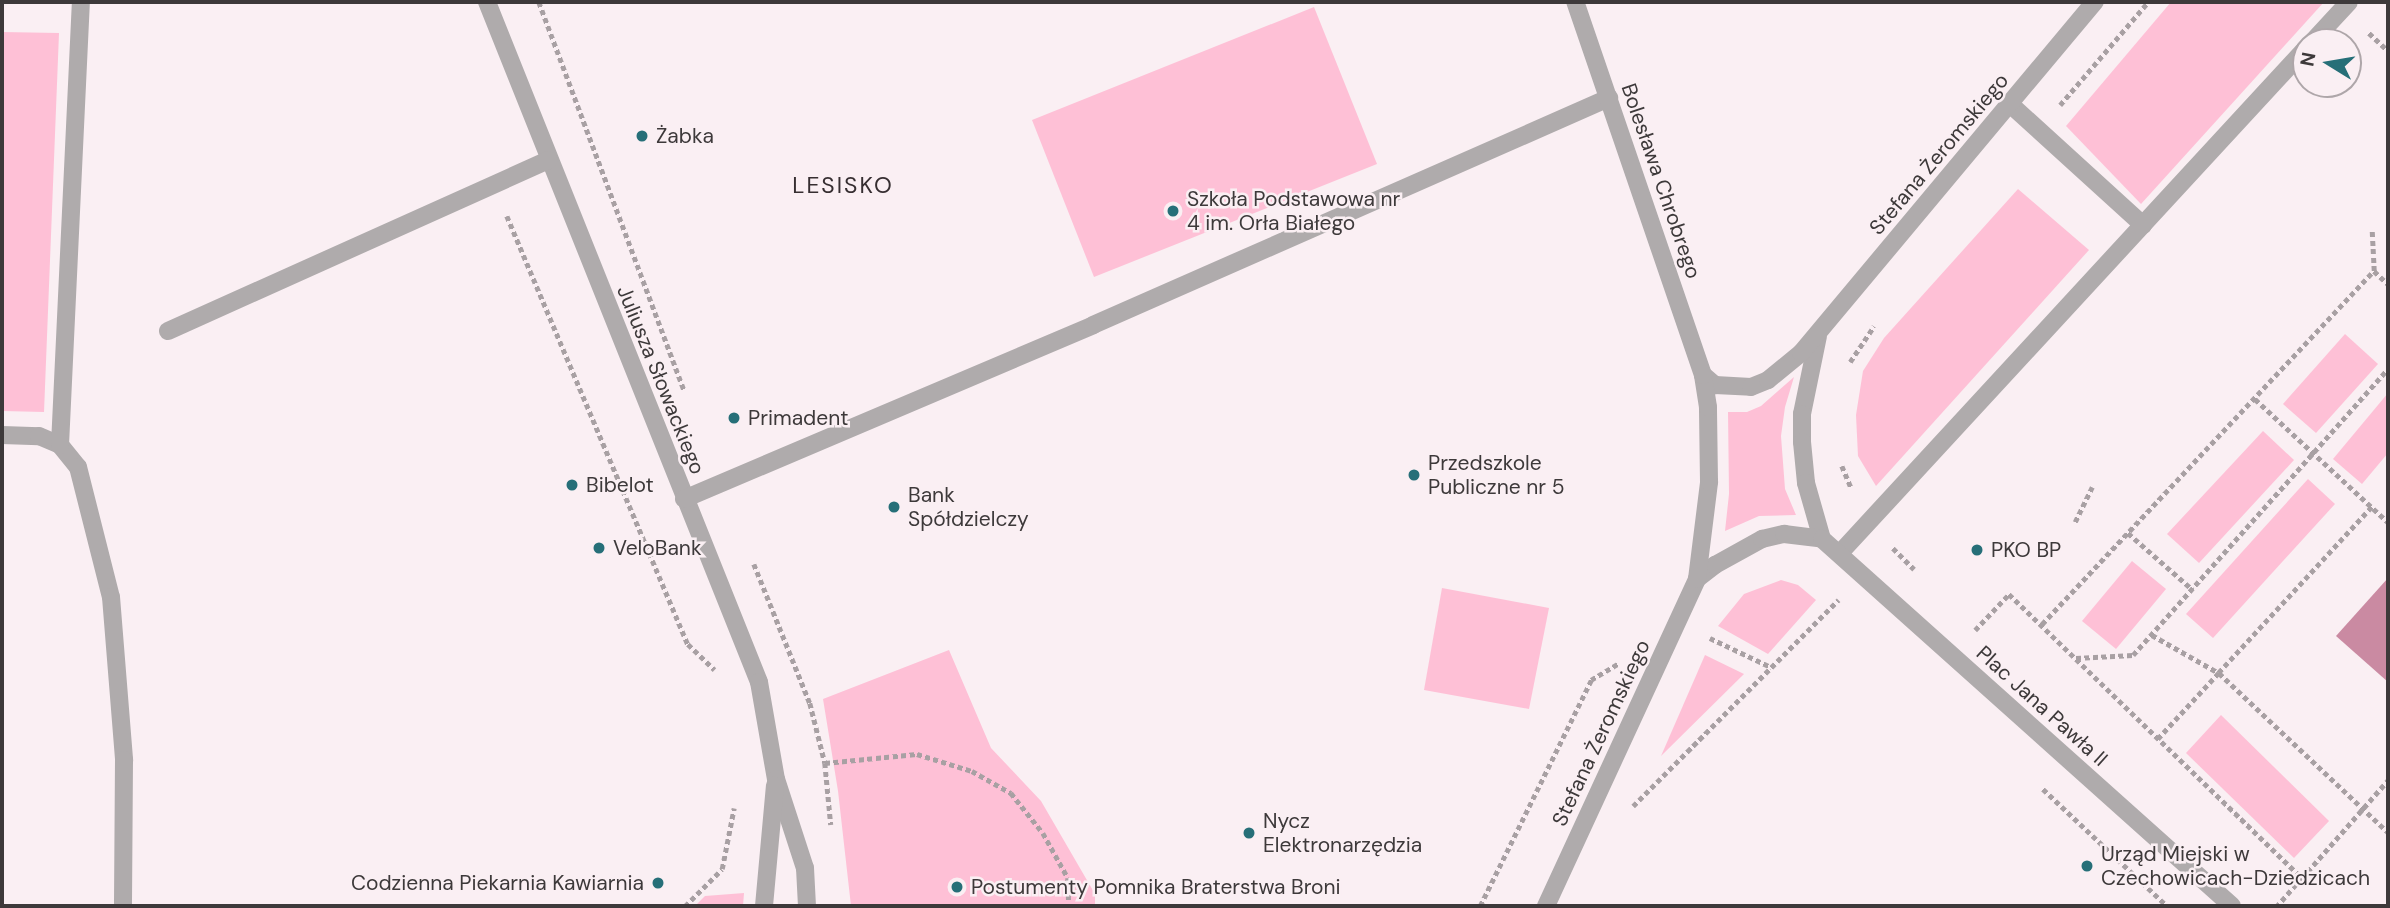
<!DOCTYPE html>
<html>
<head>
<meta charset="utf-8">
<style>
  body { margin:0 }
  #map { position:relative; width:2390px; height:908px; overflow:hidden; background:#faeff3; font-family:"DM Sans",sans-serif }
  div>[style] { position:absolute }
  .green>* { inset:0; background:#fec0d6 }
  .water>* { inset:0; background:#ca8aa2 }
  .path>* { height:4.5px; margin-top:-2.25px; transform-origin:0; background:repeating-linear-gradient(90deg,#a8a0a3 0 5px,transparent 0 8.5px) }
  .minor>* { height:18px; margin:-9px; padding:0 9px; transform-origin:9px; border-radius:9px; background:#afabac }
  .dots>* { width:19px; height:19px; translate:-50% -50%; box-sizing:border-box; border:4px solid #faeff3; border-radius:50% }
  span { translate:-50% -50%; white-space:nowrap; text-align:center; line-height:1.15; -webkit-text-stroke:5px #faeff3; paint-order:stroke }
  .poi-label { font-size:21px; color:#3d393a }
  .left { translate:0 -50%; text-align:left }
  .right { translate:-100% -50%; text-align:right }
  .street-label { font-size:21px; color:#3d393a }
  .neighbourhood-label { font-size:23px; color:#362e31; letter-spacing:2px }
  .frame { position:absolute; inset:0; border:4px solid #3d393a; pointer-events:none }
  .north { position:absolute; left:2292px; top:28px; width:70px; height:70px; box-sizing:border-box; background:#faeff3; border:2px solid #aea6a9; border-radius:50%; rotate:281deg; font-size:19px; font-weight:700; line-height:28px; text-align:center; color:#3d393a }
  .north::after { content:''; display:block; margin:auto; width:24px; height:32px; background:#266f78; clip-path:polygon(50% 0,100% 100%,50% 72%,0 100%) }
</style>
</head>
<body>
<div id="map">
  <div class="green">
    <i style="clip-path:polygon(2171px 2px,2324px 2px,2141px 204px,2066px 126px)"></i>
    <i style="clip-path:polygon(1314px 7px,1377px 164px,1094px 277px,1032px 120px)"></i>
    <i style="clip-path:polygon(2px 32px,59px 33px,44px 412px,2px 411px)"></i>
    <i style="clip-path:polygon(2018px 189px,2089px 250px,1876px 486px,1858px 456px,1856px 415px,1863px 371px,1884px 338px)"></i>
    <i style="clip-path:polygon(2345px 334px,2378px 364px,2316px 433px,2283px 404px)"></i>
    <i style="clip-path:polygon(1794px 377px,1785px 407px,1781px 436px,1785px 489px,1796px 515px,1759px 516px,1725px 531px,1729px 494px,1728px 412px,1747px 412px,1761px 406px)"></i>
    <i style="clip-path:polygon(2388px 393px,2388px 453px,2362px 484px,2333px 459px)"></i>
    <i style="clip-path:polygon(2263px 431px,2294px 460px,2199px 563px,2167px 534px)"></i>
    <i style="clip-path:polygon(2308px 479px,2335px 504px,2213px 638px,2186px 614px)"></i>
    <i style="clip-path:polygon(2132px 561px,2166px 589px,2116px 649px,2082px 621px)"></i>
    <i style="clip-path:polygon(1781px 580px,1798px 585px,1816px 600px,1768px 654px,1718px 626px,1744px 594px)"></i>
    <i style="clip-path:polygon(1442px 588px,1549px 608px,1529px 709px,1424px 690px)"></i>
    <i style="clip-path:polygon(949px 650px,991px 748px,1041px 801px,1095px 894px,1095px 906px,851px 906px,838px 791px,823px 699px)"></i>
    <i style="clip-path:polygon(1705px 655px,1744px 674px,1661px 756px)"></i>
    <i style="clip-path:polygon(2221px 715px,2329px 821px,2294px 858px,2186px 753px)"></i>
    <i style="clip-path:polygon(744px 893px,743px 906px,695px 906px,705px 896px)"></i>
  </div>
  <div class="water">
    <i style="clip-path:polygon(2388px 578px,2388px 682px,2336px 636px)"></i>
  </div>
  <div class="path">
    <i style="left:539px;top:2px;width:414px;rotate:69.5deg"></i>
    <i style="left:2369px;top:33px;width:26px;rotate:43deg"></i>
    <i style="left:2060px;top:105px;width:135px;rotate:-49.5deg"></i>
    <i style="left:507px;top:216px;width:465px;rotate:67.1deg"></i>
    <i style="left:688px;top:644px;width:37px;rotate:44deg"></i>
    <i style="left:2374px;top:271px;width:19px;rotate:43deg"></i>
    <i style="left:1850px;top:362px;width:43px;rotate:-56.3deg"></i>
    <i style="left:2255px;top:399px;width:181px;rotate:42.8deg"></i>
    <i style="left:1842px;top:466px;width:23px;rotate:67deg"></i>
    <i style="left:2372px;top:507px;width:226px;rotate:132.7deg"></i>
    <i style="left:2219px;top:673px;width:232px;rotate:43.3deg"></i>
    <i style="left:2075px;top:522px;width:39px;rotate:-64deg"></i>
    <i style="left:2128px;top:533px;width:86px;rotate:41.2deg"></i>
    <i style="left:1893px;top:548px;width:30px;rotate:45deg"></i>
    <i style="left:754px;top:564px;width:150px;rotate:68.1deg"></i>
    <i style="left:810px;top:703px;width:62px;rotate:76deg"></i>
    <i style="left:825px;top:763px;width:62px;rotate:84.5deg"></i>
    <i style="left:2042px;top:624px;width:485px;rotate:-46.8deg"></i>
    <i style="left:2374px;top:271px;width:40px;rotate:-92.9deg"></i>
    <i style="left:1975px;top:630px;width:50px;rotate:-46.6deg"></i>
    <i style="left:2009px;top:594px;width:408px;rotate:44.1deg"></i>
    <i style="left:2302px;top:878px;width:37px;rotate:131deg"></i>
    <i style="left:2152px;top:635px;width:77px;rotate:29.6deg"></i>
    <i style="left:2219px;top:673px;width:90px;rotate:132.7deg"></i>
    <i style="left:1710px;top:638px;width:68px;rotate:25.4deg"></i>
    <i style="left:2076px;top:658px;width:57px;rotate:-3deg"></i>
    <i style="left:2133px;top:655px;width:383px;rotate:-48.3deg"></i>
    <i style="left:825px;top:763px;width:92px;rotate:-5.6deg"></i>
    <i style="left:917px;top:754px;width:58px;rotate:17.2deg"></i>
    <i style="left:972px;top:771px;width:45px;rotate:29.4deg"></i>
    <i style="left:1011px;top:793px;width:51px;rotate:51.3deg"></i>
    <i style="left:1043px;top:833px;width:51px;rotate:60.9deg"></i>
    <i style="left:1068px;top:878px;width:28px;rotate:88deg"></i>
    <i style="left:2043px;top:789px;width:170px;rotate:43.3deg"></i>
    <i style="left:1633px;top:806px;width:291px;rotate:-45.1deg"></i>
    <i style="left:2302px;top:878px;width:130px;rotate:-48.7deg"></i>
    <i style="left:685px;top:906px;width:52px;rotate:-45deg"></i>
    <i style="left:722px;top:869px;width:62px;rotate:-78.9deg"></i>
    <i style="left:1480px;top:906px;width:252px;rotate:-63.8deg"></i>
    <i style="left:1591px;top:680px;width:33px;rotate:-31deg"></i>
  </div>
  <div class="minor">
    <i style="left:487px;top:2px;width:732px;rotate:68.2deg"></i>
    <i style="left:759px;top:682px;width:98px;rotate:80.1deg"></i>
    <i style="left:776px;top:779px;width:94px;rotate:72deg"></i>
    <i style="left:805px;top:868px;width:38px;rotate:87deg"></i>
    <i style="left:2312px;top:42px;width:54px;rotate:-47.2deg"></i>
    <i style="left:2010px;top:104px;width:180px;rotate:42.3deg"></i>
    <i style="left:168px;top:331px;width:417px;rotate:-24.2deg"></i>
    <i style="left:1818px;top:336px;width:80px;rotate:101.6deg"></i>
    <i style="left:1802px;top:414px;width:28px;rotate:90deg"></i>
    <i style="left:1802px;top:442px;width:41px;rotate:84.4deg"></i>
    <i style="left:1806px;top:483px;width:58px;rotate:74.1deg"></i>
    <i style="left:1703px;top:375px;width:16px;rotate:40deg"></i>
    <i style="left:1715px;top:385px;width:36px;rotate:3deg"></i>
    <i style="left:1751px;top:387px;width:18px;rotate:-22deg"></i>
    <i style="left:1768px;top:380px;width:43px;rotate:-39.3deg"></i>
    <i style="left:1801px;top:353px;width:458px;rotate:-50.1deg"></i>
    <i style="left:2px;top:435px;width:37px;rotate:2deg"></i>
    <i style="left:39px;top:436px;width:23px;rotate:23deg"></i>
    <i style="left:60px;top:445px;width:28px;rotate:51deg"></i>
    <i style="left:78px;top:467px;width:134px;rotate:75.8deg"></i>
    <i style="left:111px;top:597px;width:164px;rotate:85.4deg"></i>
    <i style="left:124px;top:760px;width:146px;rotate:90.4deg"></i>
    <i style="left:60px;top:445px;width:443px;rotate:-87.3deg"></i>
    <i style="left:684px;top:499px;width:444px;rotate:-23deg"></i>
    <i style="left:1093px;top:325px;width:564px;rotate:-23.75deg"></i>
    <i style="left:1840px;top:553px;width:687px;rotate:-47.3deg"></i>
    <i style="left:1697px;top:579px;width:23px;rotate:-38deg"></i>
    <i style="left:1715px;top:565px;width:54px;rotate:-29deg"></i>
    <i style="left:1762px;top:539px;width:23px;rotate:-13deg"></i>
    <i style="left:1784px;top:534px;width:38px;rotate:7deg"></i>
    <i style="left:1822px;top:539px;width:550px;rotate:41.83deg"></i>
    <i style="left:764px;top:906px;width:121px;rotate:-84.8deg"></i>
    <i style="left:1546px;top:906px;width:360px;rotate:-65.2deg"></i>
    <i style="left:1697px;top:579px;width:98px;rotate:-82.9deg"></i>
    <i style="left:1709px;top:482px;width:75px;rotate:-90.8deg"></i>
    <i style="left:1708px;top:407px;width:32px;rotate:-99deg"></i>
    <i style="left:1703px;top:375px;width:394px;rotate:-108.9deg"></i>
  </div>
  <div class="dots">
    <i style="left:642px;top:136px;background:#266f78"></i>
    <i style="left:1173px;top:211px;background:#266f78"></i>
    <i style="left:734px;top:418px;background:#266f78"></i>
    <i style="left:1414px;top:475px;background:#266f78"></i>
    <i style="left:572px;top:485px;background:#266f78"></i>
    <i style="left:894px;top:507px;background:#266f78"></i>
    <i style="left:599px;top:548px;background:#266f78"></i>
    <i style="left:1977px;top:550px;background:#266f78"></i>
    <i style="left:1249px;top:833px;background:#266f78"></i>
    <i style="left:2087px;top:866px;background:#266f78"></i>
    <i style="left:658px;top:883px;background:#266f78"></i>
    <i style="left:957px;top:887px;background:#266f78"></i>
  </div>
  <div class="poi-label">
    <span class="left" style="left:656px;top:136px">Żabka</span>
    <span class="left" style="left:1187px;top:211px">Szkoła Podstawowa nr<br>4 im. Orła Białego</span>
    <span class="left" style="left:748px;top:418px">Primadent</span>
    <span class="left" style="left:1428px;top:475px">Przedszkole<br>Publiczne nr 5</span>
    <span class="left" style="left:586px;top:485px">Bibelot</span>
    <span class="left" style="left:908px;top:507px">Bank<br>Spółdzielczy</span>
    <span class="left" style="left:613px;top:548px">VeloBank</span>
    <span class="left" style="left:1991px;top:550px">PKO BP</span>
    <span class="left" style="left:1263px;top:833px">Nycz<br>Elektronarzędzia</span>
    <span class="left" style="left:2101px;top:866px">Urząd Miejski w<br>Czechowicach-Dziedzicach</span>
    <span class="right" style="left:644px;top:883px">Codzienna Piekarnia Kawiarnia</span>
    <span class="left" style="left:971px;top:887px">Postumenty Pomnika Braterstwa Broni</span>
  </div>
  <div class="street-label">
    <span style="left:1939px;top:154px;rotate:-50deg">Stefana Żeromskiego</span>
    <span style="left:1661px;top:181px;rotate:71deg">Bolesława Chrobrego</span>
    <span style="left:661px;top:380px;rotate:68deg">Juliusza Słowackiego</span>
    <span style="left:2042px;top:706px;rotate:42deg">Plac Jana Pawła II</span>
    <span style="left:1601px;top:733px;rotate:-65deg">Stefana Żeromskiego</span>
  </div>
  <div class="neighbourhood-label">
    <span style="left:843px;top:185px">LESISKO</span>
  </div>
  <div class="frame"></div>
  <div class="north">N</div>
</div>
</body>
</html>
